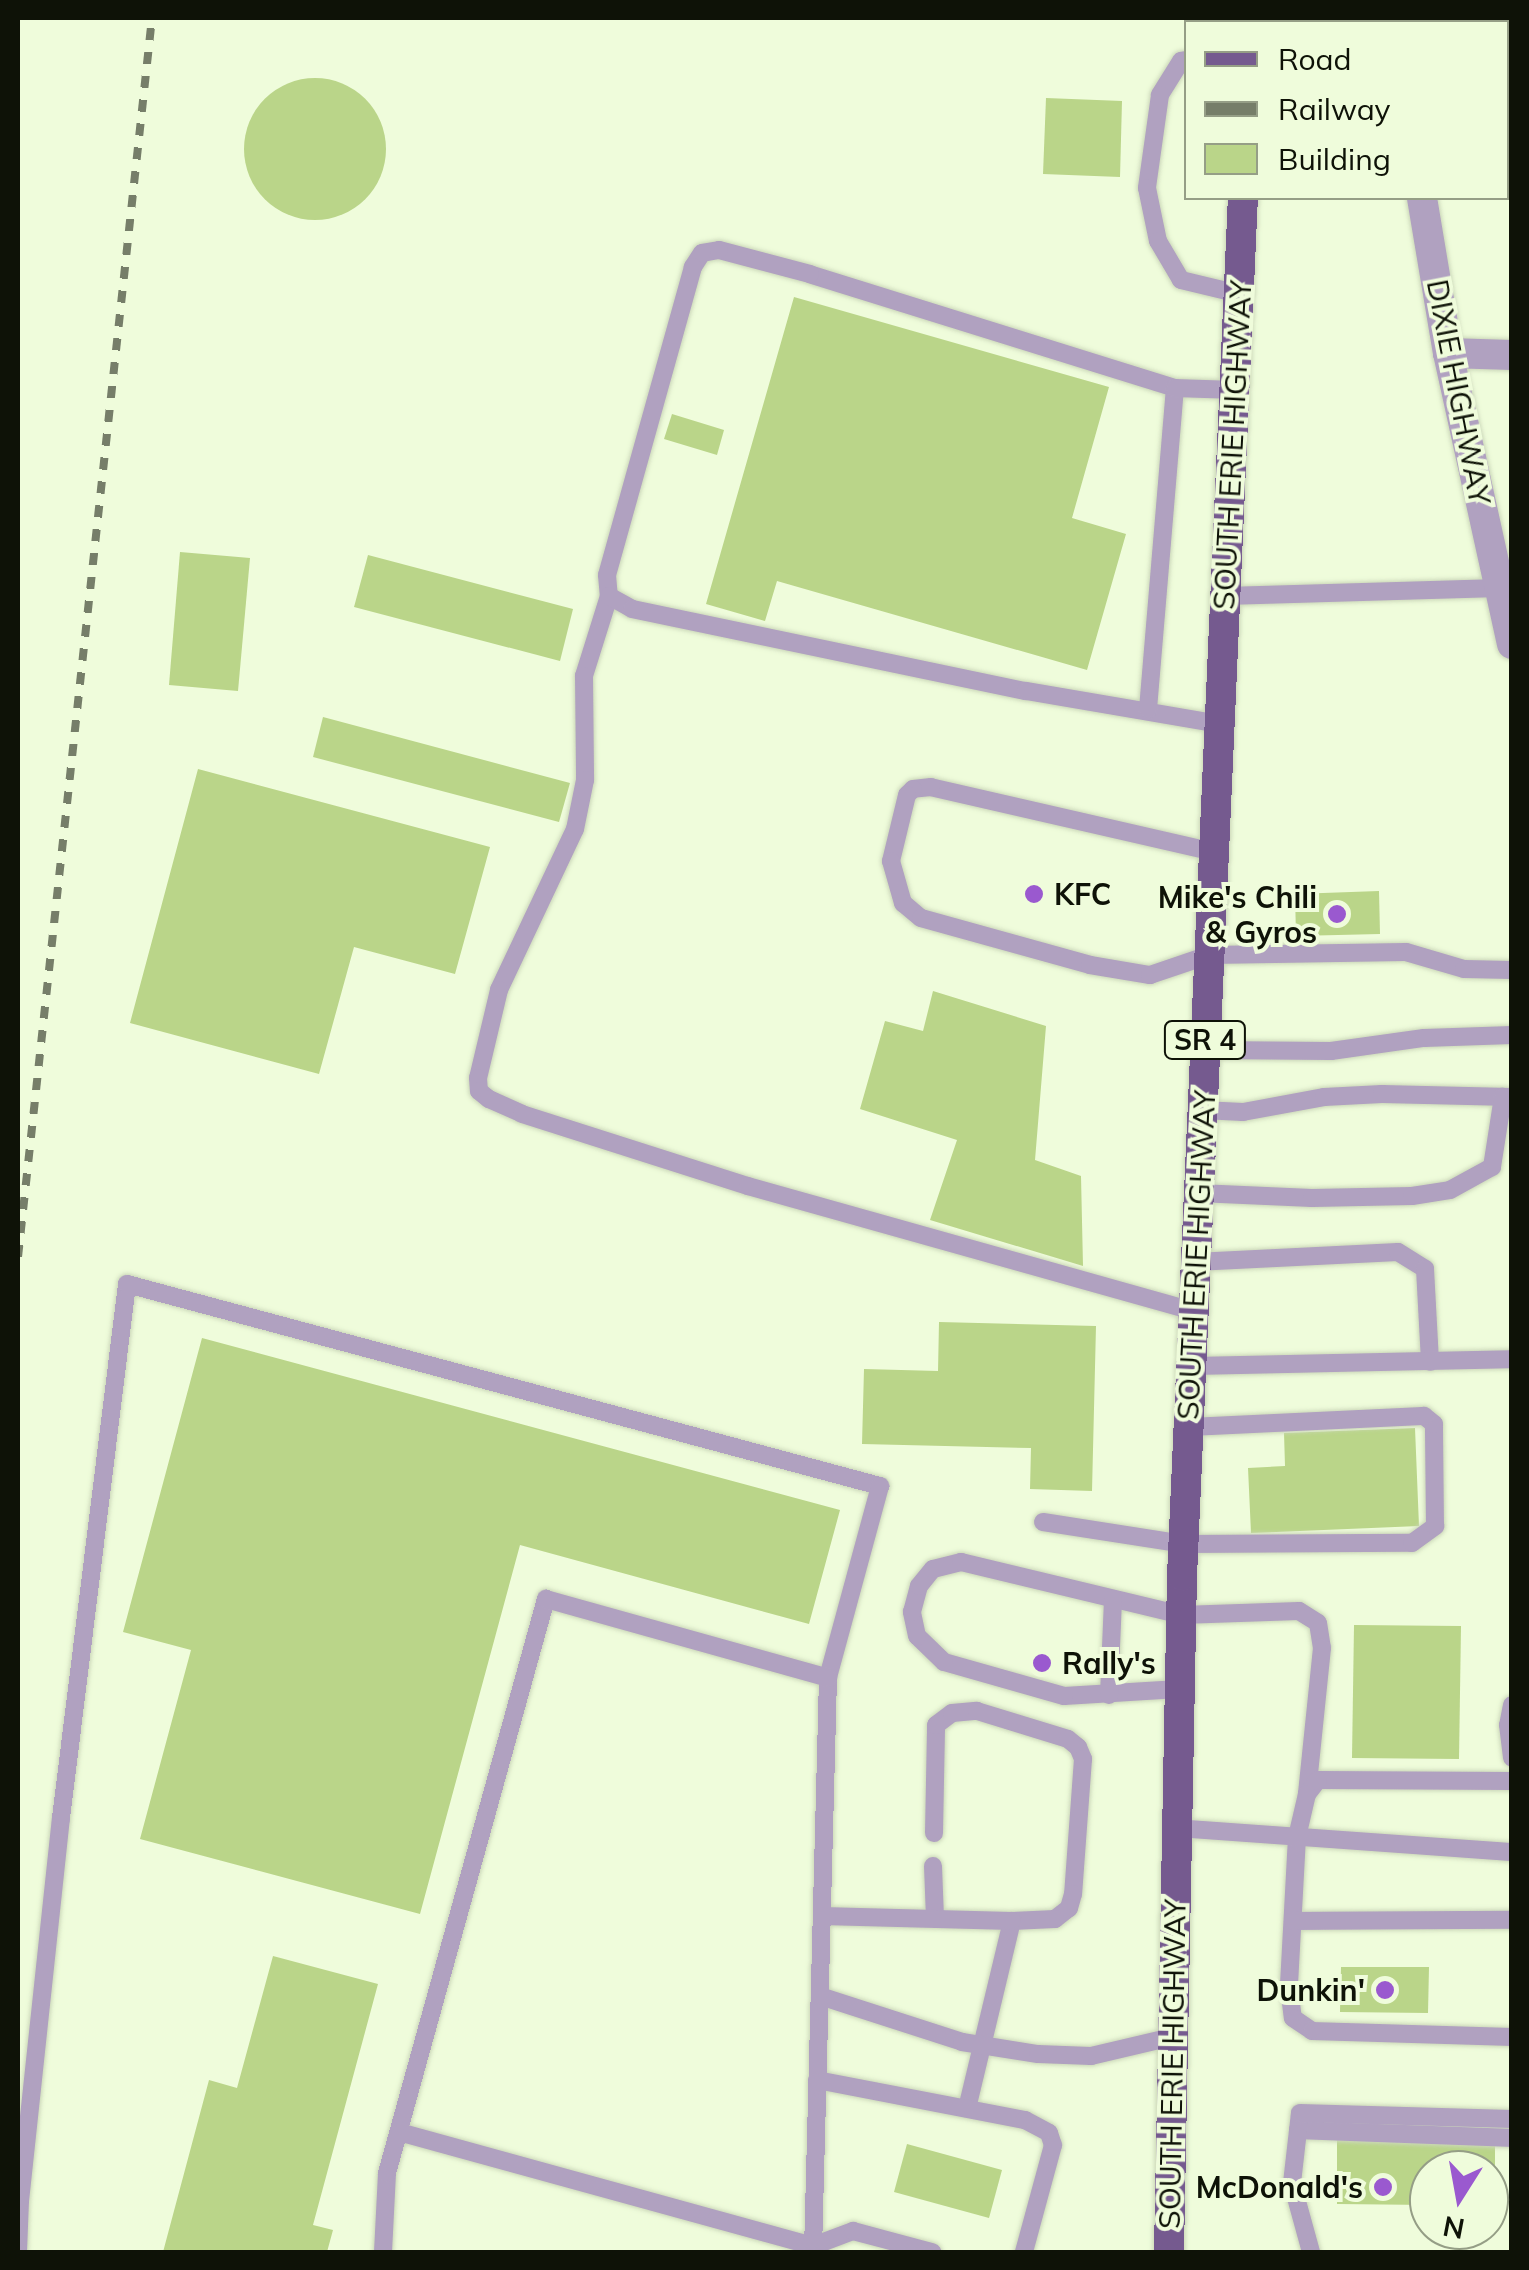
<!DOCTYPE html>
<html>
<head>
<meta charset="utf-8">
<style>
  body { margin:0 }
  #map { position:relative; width:1529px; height:2270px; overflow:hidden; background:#effcdb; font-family:Mulish,sans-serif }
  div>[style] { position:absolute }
  .building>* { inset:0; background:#bad589 }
  .round { border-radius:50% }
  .roads { filter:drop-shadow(0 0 2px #cbd7b9) drop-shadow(0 0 2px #cbd7b9) }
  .service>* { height:18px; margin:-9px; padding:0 9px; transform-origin:9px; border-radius:9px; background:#b0a1c0 }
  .minor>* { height:30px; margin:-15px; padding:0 15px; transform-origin:15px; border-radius:15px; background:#b0a1c0 }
  .tertiary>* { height:30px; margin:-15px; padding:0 15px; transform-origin:15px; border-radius:15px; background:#b0a1c0 }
  .primary>* { height:30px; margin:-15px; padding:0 15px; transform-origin:15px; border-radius:15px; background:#755a8f }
  .rail>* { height:8px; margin-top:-4px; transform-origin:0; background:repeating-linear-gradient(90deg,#767e69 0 12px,transparent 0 24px) }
  .dots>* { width:28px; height:28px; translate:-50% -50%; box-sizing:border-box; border:5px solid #effcdb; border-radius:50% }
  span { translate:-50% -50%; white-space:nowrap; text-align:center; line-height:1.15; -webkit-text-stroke:8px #effcdb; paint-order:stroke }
  .shield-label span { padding:2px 8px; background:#effcdb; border:2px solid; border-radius:8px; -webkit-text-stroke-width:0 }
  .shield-label { font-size:28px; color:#0e1207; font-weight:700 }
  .street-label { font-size:30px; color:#0e1207 }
  .poi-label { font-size:30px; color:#0e1207; font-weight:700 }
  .left { translate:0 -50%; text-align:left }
  .right { translate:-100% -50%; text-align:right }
  .frame { position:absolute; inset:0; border:20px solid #0e1207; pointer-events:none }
  .legend { position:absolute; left:1184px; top:20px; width:325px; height:180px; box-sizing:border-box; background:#effcdb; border:2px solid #959e86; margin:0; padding:12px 18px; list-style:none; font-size:30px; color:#0e1207 }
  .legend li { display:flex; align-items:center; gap:20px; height:50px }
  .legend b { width:50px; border:2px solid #959e86 }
  .north { position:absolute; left:1409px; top:2150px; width:100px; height:100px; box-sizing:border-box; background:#effcdb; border:2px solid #959e86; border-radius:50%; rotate:191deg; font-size:28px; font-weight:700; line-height:40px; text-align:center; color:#0e1207 }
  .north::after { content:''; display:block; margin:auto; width:35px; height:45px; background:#9a59cf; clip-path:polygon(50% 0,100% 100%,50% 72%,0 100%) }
</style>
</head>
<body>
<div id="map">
  <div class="building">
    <i class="round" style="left:244px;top:78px;width:142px;height:142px"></i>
    <i style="clip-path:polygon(1046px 98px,1122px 101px,1120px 177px,1043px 174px)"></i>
    <i style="clip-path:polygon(794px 297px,1109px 387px,1072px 518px,1126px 534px,1087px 670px,777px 581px,765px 621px,706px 604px)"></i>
    <i style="clip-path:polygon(672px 414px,724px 430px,717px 455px,664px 439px)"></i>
    <i style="clip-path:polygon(180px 552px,250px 558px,238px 691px,169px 685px)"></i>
    <i style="clip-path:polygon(368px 555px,573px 609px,560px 661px,354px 607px)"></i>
    <i style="clip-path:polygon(323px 717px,570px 783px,559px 822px,313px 757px)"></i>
    <i style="clip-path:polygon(198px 769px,490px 847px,455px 974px,354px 947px,319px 1074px,130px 1023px)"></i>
    <i style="clip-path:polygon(1379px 891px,1380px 934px,1296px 936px,1295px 894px)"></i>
    <i style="clip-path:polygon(933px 991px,1046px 1026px,1035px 1160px,1081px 1176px,1083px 1266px,930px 1220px,957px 1140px,860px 1109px,885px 1021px,923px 1031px)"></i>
    <i style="clip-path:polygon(939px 1322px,1096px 1326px,1092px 1491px,1030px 1489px,1031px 1448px,862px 1444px,864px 1369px,938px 1371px)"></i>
    <i style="clip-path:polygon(202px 1338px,840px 1510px,809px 1624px,520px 1545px,420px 1914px,140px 1839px,191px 1650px,123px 1632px)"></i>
    <i style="clip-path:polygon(1415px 1428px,1419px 1526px,1251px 1533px,1248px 1468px,1285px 1466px,1284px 1433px)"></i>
    <i style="clip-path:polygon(1354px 1625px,1461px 1626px,1459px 1759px,1352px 1758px)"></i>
    <i style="clip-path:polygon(273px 1956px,378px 1984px,313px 2225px,333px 2230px,327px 2252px,163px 2252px,209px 2080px,237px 2088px)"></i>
    <i style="clip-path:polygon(1341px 1967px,1429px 1967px,1428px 2013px,1340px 2012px)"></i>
    <i style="clip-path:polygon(1337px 2139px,1495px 2140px,1495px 2206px,1489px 2206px,1489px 2170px,1429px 2170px,1429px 2205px,1337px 2204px)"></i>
    <i style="clip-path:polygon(907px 2144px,1002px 2170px,989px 2218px,894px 2192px)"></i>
  </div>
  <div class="roads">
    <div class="service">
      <i style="left:1186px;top:60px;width:5px;rotate:169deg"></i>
      <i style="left:1181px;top:61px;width:40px;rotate:122deg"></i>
      <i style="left:1160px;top:95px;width:94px;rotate:98deg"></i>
      <i style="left:1147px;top:188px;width:54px;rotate:78.3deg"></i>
      <i style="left:1158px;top:241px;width:45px;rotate:59.5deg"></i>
      <i style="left:1181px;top:280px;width:60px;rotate:13.6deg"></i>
      <i style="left:1175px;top:388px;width:382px;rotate:-162.7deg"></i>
      <i style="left:810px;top:274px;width:94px;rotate:-165.2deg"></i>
      <i style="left:719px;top:250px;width:17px;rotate:170deg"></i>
      <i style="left:702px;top:253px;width:17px;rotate:123deg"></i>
      <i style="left:693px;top:267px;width:320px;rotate:105.6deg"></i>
      <i style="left:607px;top:575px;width:21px;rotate:85deg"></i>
      <i style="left:609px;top:596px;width:84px;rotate:107.4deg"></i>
      <i style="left:584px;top:676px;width:104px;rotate:89.4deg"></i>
      <i style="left:585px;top:780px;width:50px;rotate:101.5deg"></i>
      <i style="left:575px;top:829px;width:178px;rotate:115.3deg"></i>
      <i style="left:499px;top:990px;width:90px;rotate:103.4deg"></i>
      <i style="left:478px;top:1078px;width:13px;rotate:86deg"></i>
      <i style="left:479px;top:1091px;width:13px;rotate:39deg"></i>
      <i style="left:489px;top:1099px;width:36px;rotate:24deg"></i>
      <i style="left:522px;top:1114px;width:237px;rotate:17.7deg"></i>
      <i style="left:748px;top:1186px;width:462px;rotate:15.7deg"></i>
      <i style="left:609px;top:596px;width:26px;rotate:29deg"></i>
      <i style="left:632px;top:609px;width:402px;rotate:11.8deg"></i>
      <i style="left:1026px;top:691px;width:197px;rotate:9.7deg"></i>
      <i style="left:1226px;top:596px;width:273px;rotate:-1.7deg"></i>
      <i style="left:1148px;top:709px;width:322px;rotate:-85.2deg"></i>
      <i style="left:1175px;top:388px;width:60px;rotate:1.9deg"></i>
      <i style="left:1214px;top:852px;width:290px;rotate:-167.1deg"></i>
      <i style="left:931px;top:787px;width:18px;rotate:174deg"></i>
      <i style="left:913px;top:789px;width:8px;rotate:135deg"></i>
      <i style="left:907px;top:795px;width:68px;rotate:103.6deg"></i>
      <i style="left:891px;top:861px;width:44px;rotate:74.1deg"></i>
      <i style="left:903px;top:903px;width:23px;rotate:40deg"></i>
      <i style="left:921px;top:918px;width:175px;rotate:15.5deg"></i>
      <i style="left:1090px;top:965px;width:61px;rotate:9.5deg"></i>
      <i style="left:1150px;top:975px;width:62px;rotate:-18.7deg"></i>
      <i style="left:1209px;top:955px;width:197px;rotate:-0.9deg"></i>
      <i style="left:1406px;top:952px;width:60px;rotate:16.3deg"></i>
      <i style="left:1464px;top:969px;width:48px;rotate:1.2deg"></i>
      <i style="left:1205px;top:1050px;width:126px;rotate:0.5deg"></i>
      <i style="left:1331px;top:1051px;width:94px;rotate:-8deg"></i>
      <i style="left:1424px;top:1038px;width:88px;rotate:-2deg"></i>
      <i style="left:1202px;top:1110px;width:41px;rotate:2.8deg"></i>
      <i style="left:1243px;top:1112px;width:82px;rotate:-10.5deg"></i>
      <i style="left:1324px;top:1097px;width:58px;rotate:-3deg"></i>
      <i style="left:1382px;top:1094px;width:129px;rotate:1.3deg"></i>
      <i style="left:1198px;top:1193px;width:114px;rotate:2.5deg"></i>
      <i style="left:1312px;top:1198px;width:100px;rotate:-1.1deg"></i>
      <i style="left:1412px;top:1196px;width:38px;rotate:-9deg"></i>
      <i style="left:1450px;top:1190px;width:48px;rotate:-28.7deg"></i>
      <i style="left:1492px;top:1167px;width:71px;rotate:-81.1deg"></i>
      <i style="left:1195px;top:1262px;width:203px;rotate:-2.8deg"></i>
      <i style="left:1398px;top:1252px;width:32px;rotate:32deg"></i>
      <i style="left:1425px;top:1269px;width:93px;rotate:86.9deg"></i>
      <i style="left:1191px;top:1366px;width:321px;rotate:-1.2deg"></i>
      <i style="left:1043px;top:1522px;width:142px;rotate:8.9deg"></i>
      <i style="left:1183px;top:1544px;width:229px;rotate:-0.3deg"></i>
      <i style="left:1412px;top:1543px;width:29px;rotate:-36deg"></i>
      <i style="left:1435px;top:1526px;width:102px;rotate:-90.6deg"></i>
      <i style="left:1434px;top:1424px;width:13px;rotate:-141deg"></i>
      <i style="left:1424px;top:1416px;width:236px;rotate:177.3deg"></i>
      <i style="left:1179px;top:1689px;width:115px;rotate:176.5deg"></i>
      <i style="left:1064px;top:1696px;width:125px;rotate:-164.2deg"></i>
      <i style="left:944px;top:1662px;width:37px;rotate:-136deg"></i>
      <i style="left:917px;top:1636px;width:25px;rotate:-102deg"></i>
      <i style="left:912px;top:1612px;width:27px;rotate:-75deg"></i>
      <i style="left:919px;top:1586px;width:22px;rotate:-51deg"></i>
      <i style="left:933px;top:1569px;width:29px;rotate:-14deg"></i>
      <i style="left:961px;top:1562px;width:226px;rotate:13.5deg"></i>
      <i style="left:1181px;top:1615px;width:118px;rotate:-1.9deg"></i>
      <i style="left:1299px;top:1611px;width:22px;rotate:32deg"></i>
      <i style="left:1318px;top:1623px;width:25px;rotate:81deg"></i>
      <i style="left:1322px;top:1648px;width:147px;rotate:95.9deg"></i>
      <i style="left:1109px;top:1695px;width:96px;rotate:-87.6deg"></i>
      <i style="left:1512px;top:1705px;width:20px;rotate:101deg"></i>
      <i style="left:1508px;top:1725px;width:33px;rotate:83deg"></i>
      <i style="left:1512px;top:1781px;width:194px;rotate:-179.7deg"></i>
      <i style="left:1318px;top:1780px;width:18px;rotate:128deg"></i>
      <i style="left:1307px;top:1794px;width:44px;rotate:103.1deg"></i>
      <i style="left:1297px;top:1837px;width:150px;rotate:93.1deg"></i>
      <i style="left:1289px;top:1987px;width:31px;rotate:83deg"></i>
      <i style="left:1293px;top:2018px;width:23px;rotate:34deg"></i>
      <i style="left:1312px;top:2031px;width:200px;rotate:1.7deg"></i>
      <i style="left:1176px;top:1828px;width:337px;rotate:4.1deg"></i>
      <i style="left:934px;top:1833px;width:108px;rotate:-88.9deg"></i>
      <i style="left:936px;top:1725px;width:20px;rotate:-37deg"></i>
      <i style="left:952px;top:1713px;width:25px;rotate:-5deg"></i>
      <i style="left:977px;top:1711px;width:95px;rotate:17.1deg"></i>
      <i style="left:1068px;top:1739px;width:13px;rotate:39deg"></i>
      <i style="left:1078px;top:1747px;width:13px;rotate:67deg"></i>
      <i style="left:1083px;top:1759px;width:135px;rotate:94.2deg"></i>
      <i style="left:1073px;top:1894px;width:15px;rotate:106deg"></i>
      <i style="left:1069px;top:1908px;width:18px;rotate:142deg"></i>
      <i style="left:1055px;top:1919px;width:43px;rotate:177.3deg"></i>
      <i style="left:1012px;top:1921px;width:192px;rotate:103.5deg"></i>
      <i style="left:933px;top:1866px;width:52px;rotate:87.8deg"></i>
      <i style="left:822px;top:1916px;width:190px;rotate:1.5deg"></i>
      <i style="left:1293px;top:1921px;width:219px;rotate:-0.3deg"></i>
      <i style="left:820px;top:1996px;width:149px;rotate:17.9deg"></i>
      <i style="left:962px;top:2042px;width:77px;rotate:9deg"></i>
      <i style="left:1038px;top:2054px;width:53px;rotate:2.2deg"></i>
      <i style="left:1091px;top:2056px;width:83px;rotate:-13.2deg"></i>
      <i style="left:817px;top:2080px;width:212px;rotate:10.9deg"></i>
      <i style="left:1025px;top:2120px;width:27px;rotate:28deg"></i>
      <i style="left:1049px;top:2133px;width:13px;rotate:72deg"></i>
      <i style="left:1053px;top:2145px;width:111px;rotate:105.2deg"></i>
      <i style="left:1298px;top:2130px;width:214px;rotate:2.1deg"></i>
      <i style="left:399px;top:2132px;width:429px;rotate:15.4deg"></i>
      <i style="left:813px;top:2246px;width:8px;rotate:45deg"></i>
      <i style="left:813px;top:2246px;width:43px;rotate:-20.6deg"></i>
      <i style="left:853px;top:2231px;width:82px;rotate:14.9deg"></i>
      <i style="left:18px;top:2252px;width:51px;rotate:-87.8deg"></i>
      <i style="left:20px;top:2201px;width:385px;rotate:-83.9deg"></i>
      <i style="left:61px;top:1818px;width:538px;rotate:-82.95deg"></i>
      <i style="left:127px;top:1284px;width:780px;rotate:15.02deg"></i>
      <i style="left:880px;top:1486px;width:199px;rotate:105.2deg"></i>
      <i style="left:828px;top:1678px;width:574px;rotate:91.5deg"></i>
      <i style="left:383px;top:2252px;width:79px;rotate:-87.1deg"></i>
      <i style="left:387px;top:2173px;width:596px;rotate:-74.52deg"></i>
      <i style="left:546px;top:1599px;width:293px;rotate:15.6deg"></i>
      <i style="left:1311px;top:2252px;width:72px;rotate:-105.4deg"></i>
      <i style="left:1292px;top:2183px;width:70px;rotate:-83.5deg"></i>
      <i style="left:1300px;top:2113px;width:212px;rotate:1.6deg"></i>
    </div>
    <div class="minor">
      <i style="left:1448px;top:353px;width:64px;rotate:1.8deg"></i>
    </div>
    <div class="tertiary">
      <i style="left:1391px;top:18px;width:4px;rotate:76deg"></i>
      <i style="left:1422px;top:198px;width:157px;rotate:80.5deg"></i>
      <i style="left:1448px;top:353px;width:298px;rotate:77.6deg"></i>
    </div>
    <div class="primary">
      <i style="left:1252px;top:22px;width:4px;rotate:-90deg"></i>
      <i style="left:1169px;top:2252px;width:676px;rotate:-88.9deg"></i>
      <i style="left:1182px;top:1576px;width:1379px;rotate:-87.47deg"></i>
    </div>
  </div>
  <div class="rail">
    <i style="left:18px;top:1257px;width:1246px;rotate:-83.83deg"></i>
  </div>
  <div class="dots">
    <i style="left:1034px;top:894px;background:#9a59cf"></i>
    <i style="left:1337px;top:914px;background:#9a59cf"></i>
    <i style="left:1042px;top:1663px;background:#9a59cf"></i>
    <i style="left:1385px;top:1990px;background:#9a59cf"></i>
    <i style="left:1383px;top:2187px;background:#9a59cf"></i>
  </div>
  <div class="shield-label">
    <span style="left:1205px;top:1040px">SR 4</span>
  </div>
  <div class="street-label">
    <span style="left:1459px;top:392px;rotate:79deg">DIXIE HIGHWAY</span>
    <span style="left:1232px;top:445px;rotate:-87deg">SOUTH ERIE HIGHWAY</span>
    <span style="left:1196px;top:1255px;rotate:-87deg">SOUTH ERIE HIGHWAY</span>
    <span style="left:1172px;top:2064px;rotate:-89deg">SOUTH ERIE HIGHWAY</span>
  </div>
  <div class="poi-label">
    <span class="left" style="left:1054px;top:894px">KFC</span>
    <span class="right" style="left:1317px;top:914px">Mike's Chili<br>&amp; Gyros</span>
    <span class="left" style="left:1062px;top:1663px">Rally's</span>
    <span class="right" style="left:1365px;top:1990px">Dunkin'</span>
    <span class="right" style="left:1363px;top:2187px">McDonald's</span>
  </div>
  <div class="frame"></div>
  <ul class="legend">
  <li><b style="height:12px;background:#755a8f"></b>Road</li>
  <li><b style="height:12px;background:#767e69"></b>Railway</li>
  <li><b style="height:28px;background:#bad589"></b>Building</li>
  </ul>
  <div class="north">N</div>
</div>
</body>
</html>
